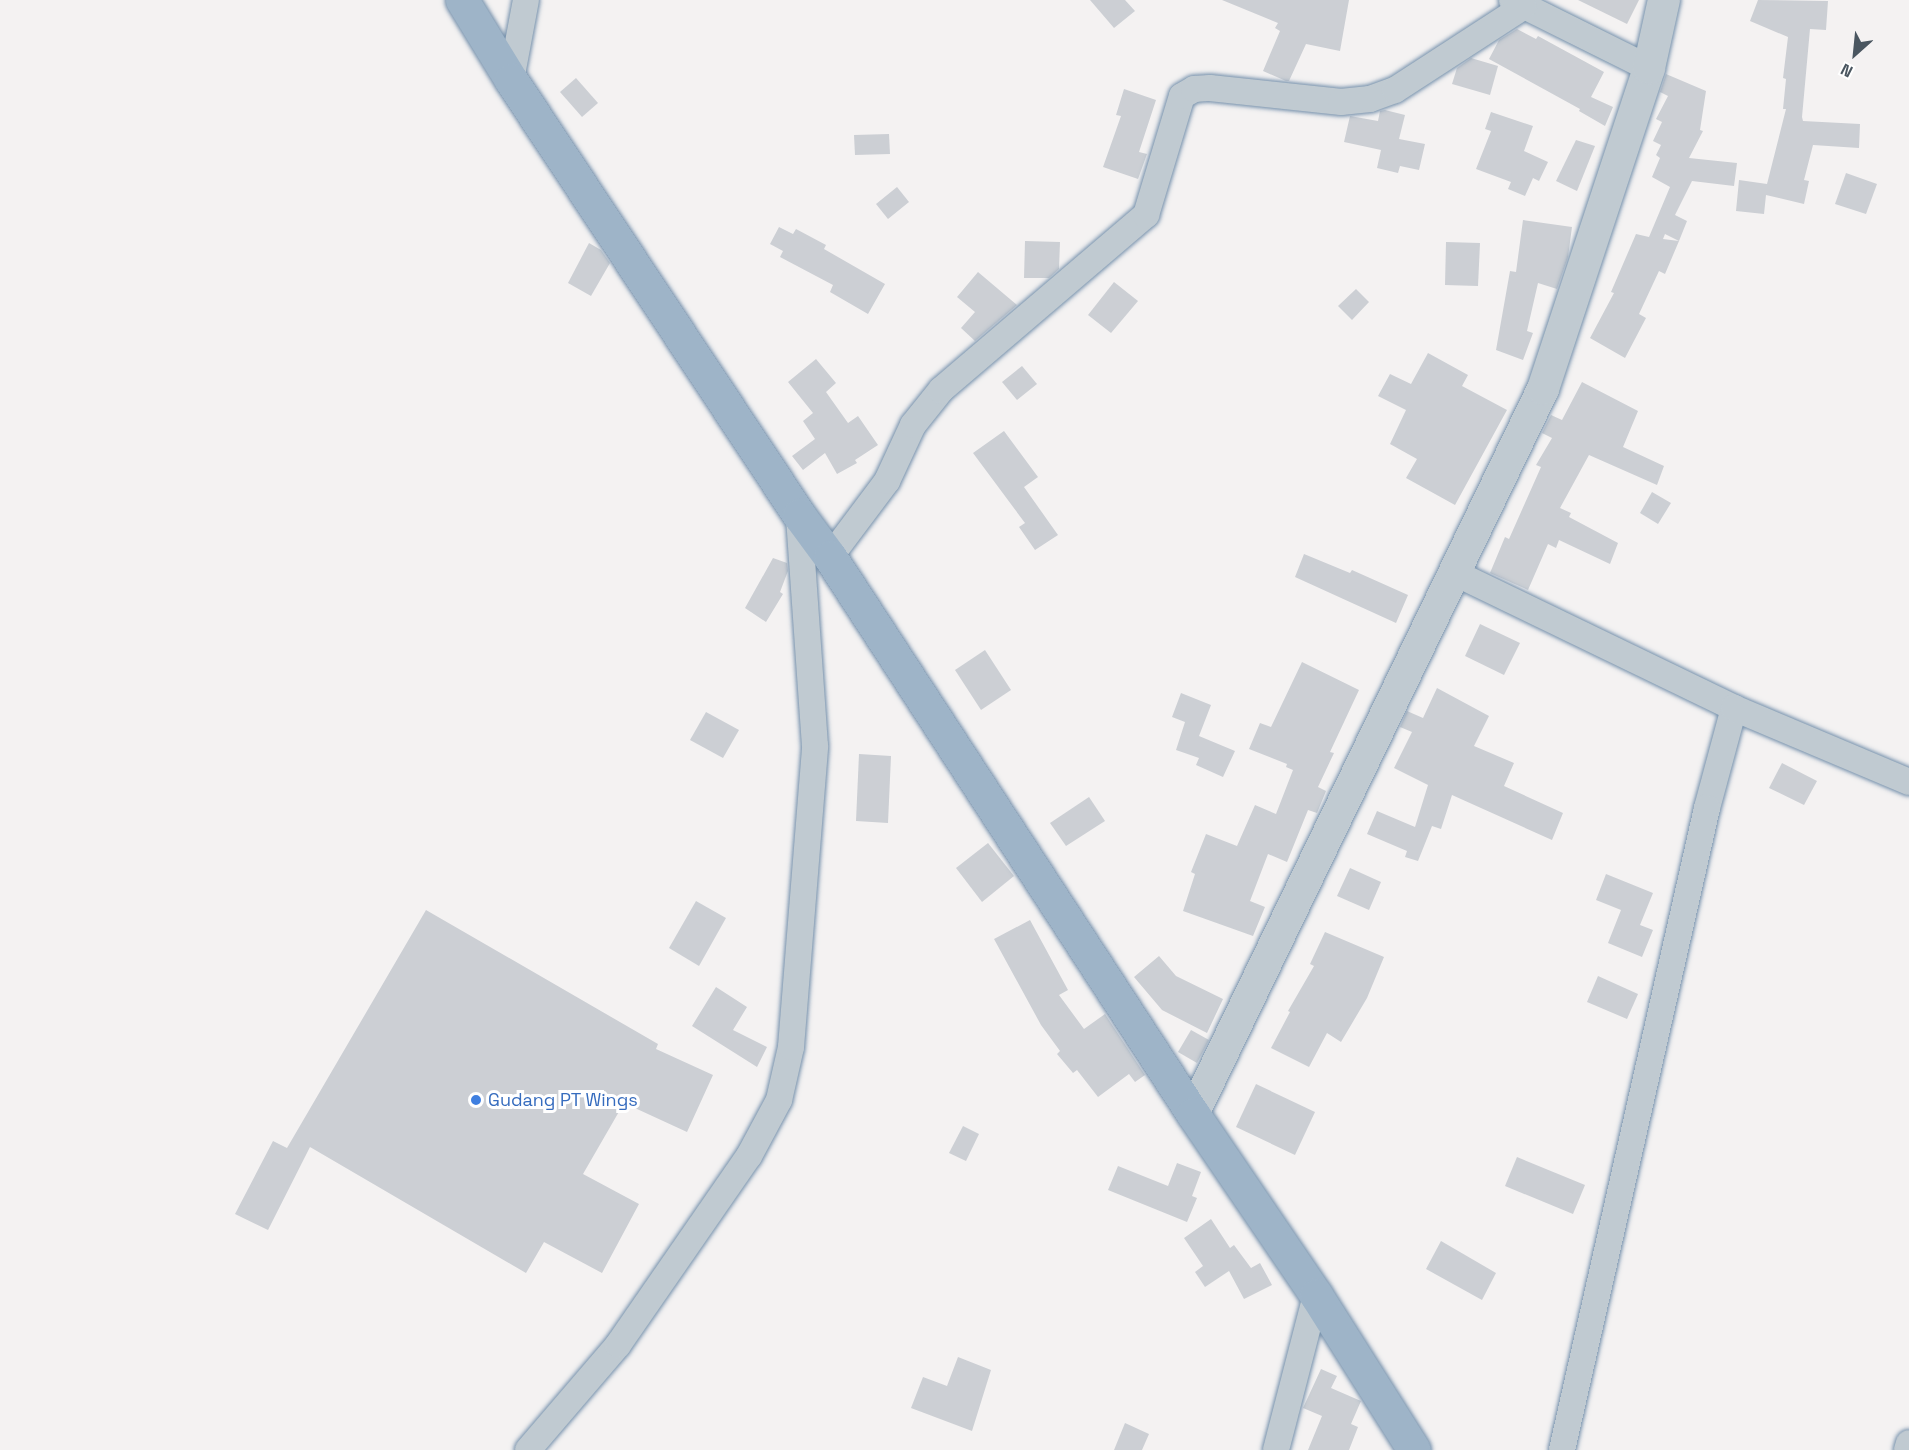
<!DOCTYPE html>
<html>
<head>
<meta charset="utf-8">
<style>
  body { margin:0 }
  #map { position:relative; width:1909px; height:1450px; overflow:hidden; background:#f4f2f2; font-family:"Space Grotesk",sans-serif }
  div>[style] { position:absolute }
  .building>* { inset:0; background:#cccfd4 }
  .roads { filter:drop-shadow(0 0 2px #7691ac) drop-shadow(0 0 2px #7691ac) }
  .minor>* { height:26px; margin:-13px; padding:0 13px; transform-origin:13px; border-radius:13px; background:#c0cad1 }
  .tertiary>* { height:32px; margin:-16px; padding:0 16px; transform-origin:16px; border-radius:16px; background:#c0cad1 }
  .trunk>* { height:33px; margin:-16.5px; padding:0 16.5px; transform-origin:16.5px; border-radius:16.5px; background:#9eb4c8 }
  .dots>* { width:16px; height:16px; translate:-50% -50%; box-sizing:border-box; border:3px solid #fff; border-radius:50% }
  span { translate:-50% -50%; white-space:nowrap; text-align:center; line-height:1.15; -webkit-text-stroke:6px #fff; paint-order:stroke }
  .shop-label { font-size:18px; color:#366cbe }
  .left { translate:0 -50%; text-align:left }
  .north { position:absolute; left:1825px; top:24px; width:60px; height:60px; -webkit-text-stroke:4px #fff; paint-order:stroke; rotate:207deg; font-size:16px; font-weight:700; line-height:24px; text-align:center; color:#4a5660 }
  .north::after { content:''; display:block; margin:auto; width:21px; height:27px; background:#4a5660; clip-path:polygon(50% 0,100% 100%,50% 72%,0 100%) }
</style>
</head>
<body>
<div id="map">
  <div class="building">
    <i style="clip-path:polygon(1090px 0,1125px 0,1135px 11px,1114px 28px)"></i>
    <i style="clip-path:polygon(1222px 0,1349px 0,1340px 51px,1306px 44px,1289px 81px,1286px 81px,1263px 71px,1280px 31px,1275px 28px,1278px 23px)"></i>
    <i style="clip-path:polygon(1578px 0,1639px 0,1627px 24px)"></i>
    <i style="clip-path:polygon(1758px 0,1828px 1px,1826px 30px,1810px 29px,1802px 117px,1803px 121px,1860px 124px,1859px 148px,1813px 145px,1804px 180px,1809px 181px,1804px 204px,1766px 195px,1764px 214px,1736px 211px,1739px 180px,1767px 184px,1786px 109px,1783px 109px,1786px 79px,1783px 78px,1788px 37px,1750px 21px)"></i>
    <i style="clip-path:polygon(1517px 29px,1536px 39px,1538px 36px,1604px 72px,1591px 97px,1613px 107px,1605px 126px,1579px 111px,1580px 109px,1489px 59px,1499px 40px)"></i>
    <i style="clip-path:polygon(1471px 58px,1498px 66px,1490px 95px,1452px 84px,1457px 68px)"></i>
    <i style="clip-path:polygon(1666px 74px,1706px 91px,1700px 130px,1703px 131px,1689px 158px,1737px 163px,1734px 186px,1692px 181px,1675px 215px,1687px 221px,1679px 241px,1665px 234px,1663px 239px,1679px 241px,1665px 274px,1659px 271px,1639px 314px,1646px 318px,1625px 358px,1590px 338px,1614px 293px,1611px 292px,1636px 234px,1649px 237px,1670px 187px,1652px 177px,1660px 158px,1656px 155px,1661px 145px,1653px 141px,1662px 122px,1656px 119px,1668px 96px,1660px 92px)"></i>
    <i style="clip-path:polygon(576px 78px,598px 103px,582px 117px,560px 92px)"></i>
    <i style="clip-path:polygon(1124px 89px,1156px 100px,1139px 152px,1147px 154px,1138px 179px,1103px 167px,1121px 116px,1116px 115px)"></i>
    <i style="clip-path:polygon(1385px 110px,1405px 115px,1399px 139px,1425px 144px,1419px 170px,1400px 166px,1398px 173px,1377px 168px,1381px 150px,1344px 142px,1350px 116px,1378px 121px,1380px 111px)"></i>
    <i style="clip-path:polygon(1491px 112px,1533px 126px,1524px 151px,1548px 162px,1539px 181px,1533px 178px,1525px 196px,1508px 189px,1511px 182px,1476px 169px,1491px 131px,1485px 129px)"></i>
    <i style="clip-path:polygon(889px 134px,890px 154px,855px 155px,854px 135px)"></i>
    <i style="clip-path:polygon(1576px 140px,1595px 146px,1577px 191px,1556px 181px)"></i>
    <i style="clip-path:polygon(1846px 173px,1877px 184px,1866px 214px,1835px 204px)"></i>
    <i style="clip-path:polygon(897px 187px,909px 202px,888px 219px,876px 204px)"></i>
    <i style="clip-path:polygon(1523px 220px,1572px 227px,1568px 257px,1557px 289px,1538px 283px,1527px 331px,1533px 333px,1523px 360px,1496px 350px,1510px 271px,1516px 272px)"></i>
    <i style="clip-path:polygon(779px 227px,793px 234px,796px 229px,826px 245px,824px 249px,885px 284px,868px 314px,830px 292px,833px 285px,780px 257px,783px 251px,770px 244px)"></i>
    <i style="clip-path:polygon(1025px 241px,1060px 242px,1059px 269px,1049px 278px,1024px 278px)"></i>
    <i style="clip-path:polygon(1446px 242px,1480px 243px,1478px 286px,1445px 285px)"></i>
    <i style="clip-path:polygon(589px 243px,601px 250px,610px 263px,591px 296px,568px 283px)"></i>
    <i style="clip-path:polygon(978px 272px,1017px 305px,975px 341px,961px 328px,975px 312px,957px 297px)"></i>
    <i style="clip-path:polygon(1114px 282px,1138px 301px,1111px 333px,1088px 315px)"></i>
    <i style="clip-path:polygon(1356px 289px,1369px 302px,1352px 320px,1338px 306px)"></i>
    <i style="clip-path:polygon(1428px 353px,1468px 375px,1462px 386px,1507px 410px,1455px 505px,1406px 478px,1417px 459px,1390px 444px,1406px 410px,1378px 396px,1390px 374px,1411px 384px)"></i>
    <i style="clip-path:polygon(816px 359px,836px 383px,826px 392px,848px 423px,858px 416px,878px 445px,855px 460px,857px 463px,837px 474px,825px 453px,803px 470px,792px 456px,815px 439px,803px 421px,813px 413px,788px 382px)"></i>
    <i style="clip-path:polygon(1022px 366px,1037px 384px,1017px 400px,1002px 382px)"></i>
    <i style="clip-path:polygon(1582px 382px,1638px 411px,1623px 447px,1664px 466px,1657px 485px,1589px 455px,1560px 508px,1571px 513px,1569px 517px,1618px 543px,1610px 564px,1559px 540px,1556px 548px,1548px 544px,1528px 590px,1490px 573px,1505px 537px,1509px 539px,1541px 467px,1536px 465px,1552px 438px,1542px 433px,1551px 415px,1562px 420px)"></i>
    <i style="clip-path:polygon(1004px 431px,1038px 477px,1024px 487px,1058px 535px,1035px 550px,1019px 527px,1025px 523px,973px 453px)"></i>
    <i style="clip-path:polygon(1652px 492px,1671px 503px,1658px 524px,1640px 513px)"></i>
    <i style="clip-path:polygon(1304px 554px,1350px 573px,1352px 570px,1408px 595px,1396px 623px,1295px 577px)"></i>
    <i style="clip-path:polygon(773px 558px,787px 563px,788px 571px,780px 592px,783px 594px,766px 622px,745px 608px)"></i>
    <i style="clip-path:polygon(1480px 624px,1520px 643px,1504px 675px,1465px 656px)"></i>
    <i style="clip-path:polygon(985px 650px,1011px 690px,981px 710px,955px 670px)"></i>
    <i style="clip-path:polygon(1302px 662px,1359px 690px,1330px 752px,1334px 753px,1318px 787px,1326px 791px,1317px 813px,1308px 810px,1287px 862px,1268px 854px,1250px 901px,1265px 907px,1253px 936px,1183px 911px,1195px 874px,1191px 872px,1206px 834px,1237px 846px,1255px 805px,1276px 814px,1293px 770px,1286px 767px,1287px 764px,1249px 749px,1260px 723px,1271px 727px)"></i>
    <i style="clip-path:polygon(1437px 688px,1489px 716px,1474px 746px,1514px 763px,1504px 786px,1563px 813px,1552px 840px,1452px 795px,1441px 829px,1432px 826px,1418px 861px,1405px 857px,1407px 851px,1367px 834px,1377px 811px,1415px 827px,1428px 785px,1394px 768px,1412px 732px,1400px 727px,1407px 711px,1423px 718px)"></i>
    <i style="clip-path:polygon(1181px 693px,1211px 705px,1199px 736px,1235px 751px,1223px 777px,1196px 765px,1199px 758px,1176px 750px,1185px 722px,1172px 717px)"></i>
    <i style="clip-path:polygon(706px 712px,739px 730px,723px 758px,690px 740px)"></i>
    <i style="clip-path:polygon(859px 754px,891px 756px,888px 823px,856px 821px)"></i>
    <i style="clip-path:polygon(1782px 763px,1817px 781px,1804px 805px,1769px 788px)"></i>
    <i style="clip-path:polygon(1089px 797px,1105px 821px,1066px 846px,1050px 823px)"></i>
    <i style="clip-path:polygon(988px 843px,1014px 876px,982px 902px,956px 868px)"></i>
    <i style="clip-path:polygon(1350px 868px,1381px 882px,1369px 910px,1337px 896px)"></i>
    <i style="clip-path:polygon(1606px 874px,1653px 893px,1640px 925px,1653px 930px,1642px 957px,1608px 943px,1621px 910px,1596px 900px)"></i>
    <i style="clip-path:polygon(696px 901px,726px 918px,699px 966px,669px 948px)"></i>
    <i style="clip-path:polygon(426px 910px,658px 1044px,656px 1049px,713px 1075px,687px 1132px,624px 1103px,583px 1174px,639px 1204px,602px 1273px,544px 1242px,526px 1273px,310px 1147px,268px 1230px,235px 1214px,273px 1141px,287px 1148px)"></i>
    <i style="clip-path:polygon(1030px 920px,1068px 990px,1059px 995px,1084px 1029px,1105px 1014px,1145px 1075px,1135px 1082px,1129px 1074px,1098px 1097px,1077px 1070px,1073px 1073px,1057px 1054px,1060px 1051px,1041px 1025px,994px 939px)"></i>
    <i style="clip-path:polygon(1325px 932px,1384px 957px,1367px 998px,1341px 1042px,1327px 1033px,1309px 1067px,1271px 1048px,1290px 1012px,1288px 1011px,1314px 966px,1310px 964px)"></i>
    <i style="clip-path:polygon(1159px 956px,1176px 976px,1223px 999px,1207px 1033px,1162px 1010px,1134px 977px)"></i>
    <i style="clip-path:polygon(1598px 976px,1638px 994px,1627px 1019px,1587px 1002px)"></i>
    <i style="clip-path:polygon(716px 987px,747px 1007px,733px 1030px,767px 1047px,757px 1067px,692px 1026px)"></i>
    <i style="clip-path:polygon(1191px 1030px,1209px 1040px,1197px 1063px,1178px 1052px)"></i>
    <i style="clip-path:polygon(1256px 1084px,1315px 1112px,1295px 1155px,1236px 1127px)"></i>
    <i style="clip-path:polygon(963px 1126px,979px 1134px,966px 1161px,949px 1153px)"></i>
    <i style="clip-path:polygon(1517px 1157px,1585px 1185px,1573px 1214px,1505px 1186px)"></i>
    <i style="clip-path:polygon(1177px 1163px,1201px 1172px,1192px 1196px,1197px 1198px,1187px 1222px,1108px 1190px,1118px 1166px,1168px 1186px)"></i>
    <i style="clip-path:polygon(1211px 1219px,1230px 1248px,1234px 1245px,1251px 1268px,1260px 1263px,1272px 1285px,1244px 1299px,1229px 1271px,1205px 1287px,1195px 1272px,1203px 1266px,1184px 1238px)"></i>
    <i style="clip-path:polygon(1441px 1241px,1496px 1273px,1482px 1300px,1426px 1269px)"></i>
    <i style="clip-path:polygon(958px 1357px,991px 1370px,972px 1431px,911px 1408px,923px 1377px,947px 1386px)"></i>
    <i style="clip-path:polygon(1321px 1369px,1337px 1376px,1331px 1388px,1361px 1401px,1351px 1424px,1358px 1427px,1349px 1450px,1308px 1450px,1322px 1416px,1303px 1408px)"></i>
    <i style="clip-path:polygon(1125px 1423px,1149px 1434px,1142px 1450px,1114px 1450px)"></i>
  </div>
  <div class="roads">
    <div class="minor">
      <i style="left:1512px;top:0;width:153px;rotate:26.4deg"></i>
      <i style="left:511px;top:80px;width:81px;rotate:-79.4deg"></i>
      <i style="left:830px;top:557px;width:95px;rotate:-53.1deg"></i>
      <i style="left:887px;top:481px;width:62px;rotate:-65.1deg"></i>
      <i style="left:913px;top:425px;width:45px;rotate:-51.3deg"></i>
      <i style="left:941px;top:390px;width:270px;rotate:-40.5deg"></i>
      <i style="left:1146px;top:215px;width:124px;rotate:-73.2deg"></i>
      <i style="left:1182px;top:96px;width:14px;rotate:-30deg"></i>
      <i style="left:1194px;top:89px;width:16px;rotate:-4deg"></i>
      <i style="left:1210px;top:88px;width:132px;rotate:6.1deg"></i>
      <i style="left:1341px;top:102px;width:29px;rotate:-6deg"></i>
      <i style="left:1370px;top:99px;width:27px;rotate:-20deg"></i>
      <i style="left:1395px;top:90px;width:153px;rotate:-33deg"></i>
      <i style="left:1453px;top:572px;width:312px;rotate:25.8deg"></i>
      <i style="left:1734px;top:708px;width:104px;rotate:105.1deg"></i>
      <i style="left:1707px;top:808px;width:658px;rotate:102.73deg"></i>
      <i style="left:1734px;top:708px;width:190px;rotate:22.9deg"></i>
      <i style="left:528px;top:1450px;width:138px;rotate:-49.4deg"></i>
      <i style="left:618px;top:1345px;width:230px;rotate:-55.3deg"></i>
      <i style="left:749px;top:1156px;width:64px;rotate:-61.8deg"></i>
      <i style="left:779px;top:1100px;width:54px;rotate:-77.2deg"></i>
      <i style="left:791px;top:1047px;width:302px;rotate:-85.4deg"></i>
      <i style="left:815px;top:746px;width:232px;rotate:-94deg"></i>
      <i style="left:1276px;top:1450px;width:160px;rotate:-75.5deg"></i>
      <i style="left:1907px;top:1450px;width:7px;rotate:-74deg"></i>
    </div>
    <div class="tertiary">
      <i style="left:1193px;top:1114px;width:805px;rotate:-64.23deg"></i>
      <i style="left:1543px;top:389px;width:338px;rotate:-71.7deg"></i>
      <i style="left:1649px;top:68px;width:70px;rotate:-77.6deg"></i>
    </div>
    <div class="trunk">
      <i style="left:462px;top:0;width:94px;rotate:58.5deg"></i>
      <i style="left:511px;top:80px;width:522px;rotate:56.49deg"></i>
      <i style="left:799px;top:515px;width:52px;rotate:53.6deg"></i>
      <i style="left:830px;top:557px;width:665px;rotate:56.91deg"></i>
      <i style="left:1193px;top:1114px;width:219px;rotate:55.8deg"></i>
      <i style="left:1316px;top:1295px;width:183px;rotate:57.7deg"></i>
    </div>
  </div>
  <div class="dots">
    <i style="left:476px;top:1100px;background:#3f7fe0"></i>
  </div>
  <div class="shop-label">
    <span class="left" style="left:488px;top:1100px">Gudang PT Wings</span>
  </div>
  <div class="north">N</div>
</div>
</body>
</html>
